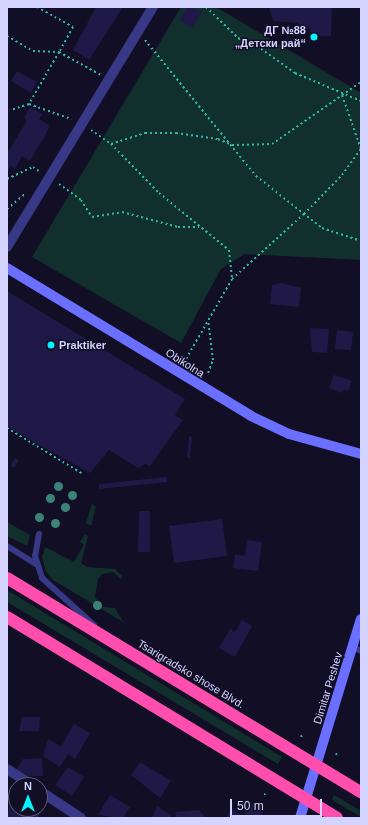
<!DOCTYPE html>
<html>
<head>
<meta charset="utf-8">
<style>
  body { margin:0 }
  #map { position:relative; width:368px; height:825px; overflow:hidden; background:#110e26; font-family:Arial,sans-serif }
  div>[style] { position:absolute }
  .green>* { inset:0; background:#11302d }
  .building>* { inset:0; background:#201947 }
  .path>* { height:2px; margin-top:-1px; transform-origin:0; background:repeating-linear-gradient(90deg,#2bbba9 0 2px,transparent 0 5px) }
  .lane>* { height:6px; margin:-3px; padding:0 3px; transform-origin:3px; border-radius:3px; background:#383986 }
  .street>* { height:10px; margin:-5px; padding:0 5px; transform-origin:5px; border-radius:5px; background:#383986 }
  .secondary>* { height:10px; margin:-5px; padding:0 5px; transform-origin:5px; border-radius:5px; background:#6a6fff }
  .highway>* { height:12px; margin:-6px; padding:0 6px; transform-origin:6px; border-radius:6px; background:#ff4ead }
  .trees>* { width:9px; height:9px; margin:-4.5px; border-radius:50%; background:#398377 }
  .dots>* { width:11px; height:11px; translate:-50% -50%; box-sizing:border-box; border:2px solid #110e26; border-radius:50% }
  span { translate:-50% -50%; white-space:nowrap; text-align:center; line-height:1.15; -webkit-text-stroke:3px #110e26; paint-order:stroke }
  .poi-label { font-size:11px; color:#d5d3ff; font-weight:700 }
  .right { translate:-100% -50%; text-align:right }
  .left { translate:0 -50%; text-align:left }
  .street-label { font-size:11px; color:#d5d3ff }
  .frame { position:absolute; inset:0; border:8px solid #d5d3ff; pointer-events:none }
  .north { position:absolute; left:8px; top:777px; width:40px; height:40px; box-sizing:border-box; background:#110e26; border:1px solid #5f5d7d; border-radius:50%; rotate:0deg; font-size:11px; font-weight:700; line-height:16px; text-align:center; color:#d5d3ff }
  .north::after { content:''; display:block; margin:auto; width:14px; height:18px; background:#00f3fe; clip-path:polygon(50% 0,100% 100%,50% 72%,0 100%) }
  .scale { position:absolute; left:230px; top:799px; width:92px; height:18px; box-sizing:border-box; border:2px solid #d5d3ff; border-top:0; padding-left:5px; font-size:12px; line-height:14px; white-space:nowrap; color:#d5d3ff; -webkit-text-stroke:3px #110e26; paint-order:stroke }
</style>
</head>
<body>
<div id="map">
  <div class="green">
    <i style="clip-path:polygon(181px 7px,216px 7px,361px 93px,361px 260px,245px 254px,221px 269px,181px 343px,32px 257px)"></i>
    <i style="clip-path:polygon(92px 504px,96px 507px,91px 526px,86px 523px)"></i>
    <i style="clip-path:polygon(7px 522px,30px 535px,27px 546px,7px 536px)"></i>
    <i style="clip-path:polygon(85px 534px,88px 536px,81px 563px,87px 567px,115px 569px,122px 576px,121px 579px,113px 572px,102px 574px,98px 579px,95px 597px,103px 607px,115px 608px,123px 622px,53px 580px,46px 572px,42px 557px,45px 547px,74px 562px,84px 545px,80px 542px)"></i>
    <i style="clip-path:polygon(7px 590px,282px 757px,278px 764px,7px 602px)"></i>
    <i style="clip-path:polygon(334px 795px,361px 811px,361px 817px,332px 800px)"></i>
  </div>
  <div class="building">
    <i style="clip-path:polygon(96px 7px,123px 7px,89px 60px,73px 50px)"></i>
    <i style="clip-path:polygon(187px 7px,203px 11px,192px 28px,179px 20px)"></i>
    <i style="clip-path:polygon(269px 7px,332px 7px,331px 36px,311px 36px,310px 28px,298px 28px,298px 23px,273px 21px)"></i>
    <i style="clip-path:polygon(17px 71px,37px 82px,31px 93px,11px 81px)"></i>
    <i style="clip-path:polygon(30px 107px,42px 114px,39px 119px,49px 125px,47px 132px,30px 161px,22px 156px,15px 169px,11px 166px,7px 172px,7px 153px,27px 121px,24px 118px)"></i>
    <i style="clip-path:polygon(282px 283px,301px 288px,299px 307px,270px 304px,272px 285px)"></i>
    <i style="clip-path:polygon(7px 291px,185px 399px,175px 415px,183px 420px,150px 466px,145px 464px,138px 468px,109px 450px,90px 473px,7px 427px)"></i>
    <i style="clip-path:polygon(310px 328px,329px 329px,327px 353px,312px 352px)"></i>
    <i style="clip-path:polygon(337px 330px,353px 332px,351px 350px,335px 349px)"></i>
    <i style="clip-path:polygon(334px 375px,352px 381px,348px 391px,344px 389px,342px 393px,329px 388px)"></i>
    <i style="clip-path:polygon(189px 436px,192px 437px,190px 458px,187px 458px)"></i>
    <i style="clip-path:polygon(15px 458px,19px 460px,14px 468px,10px 466px)"></i>
    <i style="clip-path:polygon(167px 477px,167px 482px,99px 489px,99px 484px)"></i>
    <i style="clip-path:polygon(139px 511px,150px 511px,150px 552px,138px 552px)"></i>
    <i style="clip-path:polygon(222px 519px,227px 556px,174px 563px,169px 526px)"></i>
    <i style="clip-path:polygon(247px 540px,262px 542px,258px 571px,233px 568px,235px 554px,245px 556px)"></i>
    <i style="clip-path:polygon(242px 620px,252px 626px,235px 657px,219px 648px,230px 629px,235px 632px)"></i>
    <i style="clip-path:polygon(22px 717px,40px 717px,39px 731px,19px 731px)"></i>
    <i style="clip-path:polygon(74px 724px,90px 733px,75px 759px,68px 754px,60px 767px,43px 756px,48px 739px,61px 747px)"></i>
    <i style="clip-path:polygon(42px 758px,43px 776px,24px 776px,16px 771px,23px 759px)"></i>
    <i style="clip-path:polygon(140px 762px,171px 781px,160px 798px,131px 775px)"></i>
    <i style="clip-path:polygon(68px 767px,84px 777px,72px 796px,55px 785px)"></i>
    <i style="clip-path:polygon(14px 785px,16px 809px,41px 812px,38px 818px,7px 818px)"></i>
    <i style="clip-path:polygon(110px 795px,130px 807px,123px 818px,98px 815px)"></i>
    <i style="clip-path:polygon(248px 803px,264px 808px,261px 818px,243px 818px)"></i>
    <i style="clip-path:polygon(157px 806px,171px 815px,169px 818px,152px 818px)"></i>
    <i style="clip-path:polygon(231px 809px,241px 815px,240px 818px,227px 817px)"></i>
    <i style="clip-path:polygon(199px 810px,206px 818px,176px 818px,175px 812px)"></i>
  </div>
  <div class="path">
    <i style="left:37px;top:7px;width:41px;rotate:29.1deg"></i>
    <i style="left:73px;top:27px;width:29px;rotate:119deg"></i>
    <i style="left:59px;top:52px;width:48px;rotate:28.7deg"></i>
    <i style="left:206px;top:7px;width:45px;rotate:44.1deg"></i>
    <i style="left:238px;top:38px;width:21px;rotate:23deg"></i>
    <i style="left:257px;top:46px;width:47px;rotate:35.4deg"></i>
    <i style="left:295px;top:73px;width:72px;rotate:23deg"></i>
    <i style="left:7px;top:36px;width:30px;rotate:30deg"></i>
    <i style="left:33px;top:51px;width:26px;rotate:2deg"></i>
    <i style="left:59px;top:52px;width:60px;rotate:120deg"></i>
    <i style="left:29px;top:104px;width:20px;rotate:162deg"></i>
    <i style="left:145px;top:40px;width:176px;rotate:50.8deg"></i>
    <i style="left:256px;top:176px;width:84px;rotate:38.2deg"></i>
    <i style="left:322px;top:228px;width:41px;rotate:18.4deg"></i>
    <i style="left:29px;top:104px;width:45px;rotate:19.7deg"></i>
    <i style="left:91px;top:130px;width:24px;rotate:35deg"></i>
    <i style="left:111px;top:144px;width:69px;rotate:45.6deg"></i>
    <i style="left:159px;top:193px;width:90px;rotate:39.2deg"></i>
    <i style="left:229px;top:250px;width:29px;rotate:84deg"></i>
    <i style="left:232px;top:279px;width:92px;rotate:119.9deg"></i>
    <i style="left:111px;top:144px;width:36px;rotate:-18deg"></i>
    <i style="left:145px;top:133px;width:31px"></i>
    <i style="left:176px;top:133px;width:42px;rotate:8.1deg"></i>
    <i style="left:218px;top:139px;width:15px;rotate:23deg"></i>
    <i style="left:232px;top:145px;width:40px;rotate:-1.4deg"></i>
    <i style="left:272px;top:144px;width:108px;rotate:-34.9deg"></i>
    <i style="left:7px;top:179px;width:29px;rotate:-25deg"></i>
    <i style="left:33px;top:167px;width:9px;rotate:36deg"></i>
    <i style="left:59px;top:184px;width:27px;rotate:36deg"></i>
    <i style="left:81px;top:200px;width:20px;rotate:57deg"></i>
    <i style="left:92px;top:217px;width:30px;rotate:-9deg"></i>
    <i style="left:122px;top:212px;width:58px;rotate:15deg"></i>
    <i style="left:178px;top:227px;width:21px"></i>
    <i style="left:7px;top:209px;width:23px;rotate:-40deg"></i>
    <i style="left:232px;top:279px;width:97px;rotate:-42.1deg"></i>
    <i style="left:304px;top:214px;width:54px;rotate:-45.7deg"></i>
    <i style="left:342px;top:175px;width:32px;rotate:-54deg"></i>
    <i style="left:361px;top:149px;width:57px;rotate:-109.4deg"></i>
    <i style="left:208px;top:373px;width:14px;rotate:-69deg"></i>
    <i style="left:213px;top:360px;width:38px;rotate:-97deg"></i>
    <i style="left:7px;top:428px;width:89px;rotate:31.2deg"></i>
    <i style="left:301px;top:737px;width:2px;rotate:-63deg"></i>
    <i style="left:336px;top:755px;width:2px;rotate:-63deg"></i>
    <i style="left:264px;top:795px;width:3px;rotate:-45deg"></i>
  </div>
  <div class="lane">
    <i style="left:39px;top:534px;width:22px;rotate:100deg"></i>
    <i style="left:35px;top:556px;width:23px;rotate:72deg"></i>
    <i style="left:42px;top:578px;width:70px;rotate:42.1deg"></i>
    <i style="left:7px;top:546px;width:34px;rotate:32deg"></i>
    <i style="left:353px;top:647px;width:9px;rotate:27deg"></i>
  </div>
  <div class="street">
    <i style="left:7px;top:247px;width:281px;rotate:-58.7deg"></i>
    <i style="left:7px;top:769px;width:30px;rotate:33deg"></i>
    <i style="left:40px;top:791px;width:49px;rotate:33.4deg"></i>
  </div>
  <div class="secondary">
    <i style="left:7px;top:268px;width:285px;rotate:31.2deg"></i>
    <i style="left:251px;top:416px;width:42px;rotate:25.3deg"></i>
    <i style="left:289px;top:434px;width:75px;rotate:15.5deg"></i>
    <i style="left:300px;top:818px;width:208px;rotate:-73deg"></i>
  </div>
  <div class="highway">
    <i style="left:7px;top:578px;width:414px;rotate:31.2deg"></i>
    <i style="left:7px;top:617px;width:386px;rotate:31.3deg"></i>
  </div>
  <div class="trees">
    <i style="left:58px;top:486px"></i>
    <i style="left:72px;top:495px"></i>
    <i style="left:50px;top:498px"></i>
    <i style="left:65px;top:507px"></i>
    <i style="left:39px;top:517px"></i>
    <i style="left:55px;top:523px"></i>
    <i style="left:97px;top:605px"></i>
  </div>
  <div class="dots">
    <i style="left:314px;top:37px;background:#00f3fe"></i>
    <i style="left:51px;top:345px;background:#00f3fe"></i>
  </div>
  <div class="poi-label">
    <span class="right" style="left:306px;top:37px">ДГ №88<br>„Детски рай“</span>
    <span class="left" style="left:59px;top:345px">Praktiker</span>
  </div>
  <div class="street-label">
    <span style="left:185px;top:363px;rotate:32deg">Obikolna</span>
    <span style="left:191px;top:674px;rotate:31deg">Tsarigradsko shose Blvd.</span>
    <span style="left:328px;top:688px;rotate:-73deg">Dimitar Peshev</span>
  </div>
  <div class="frame"></div>
  <div class="north">N</div>
  <div class="scale">50 m</div>
</div>
</body>
</html>
